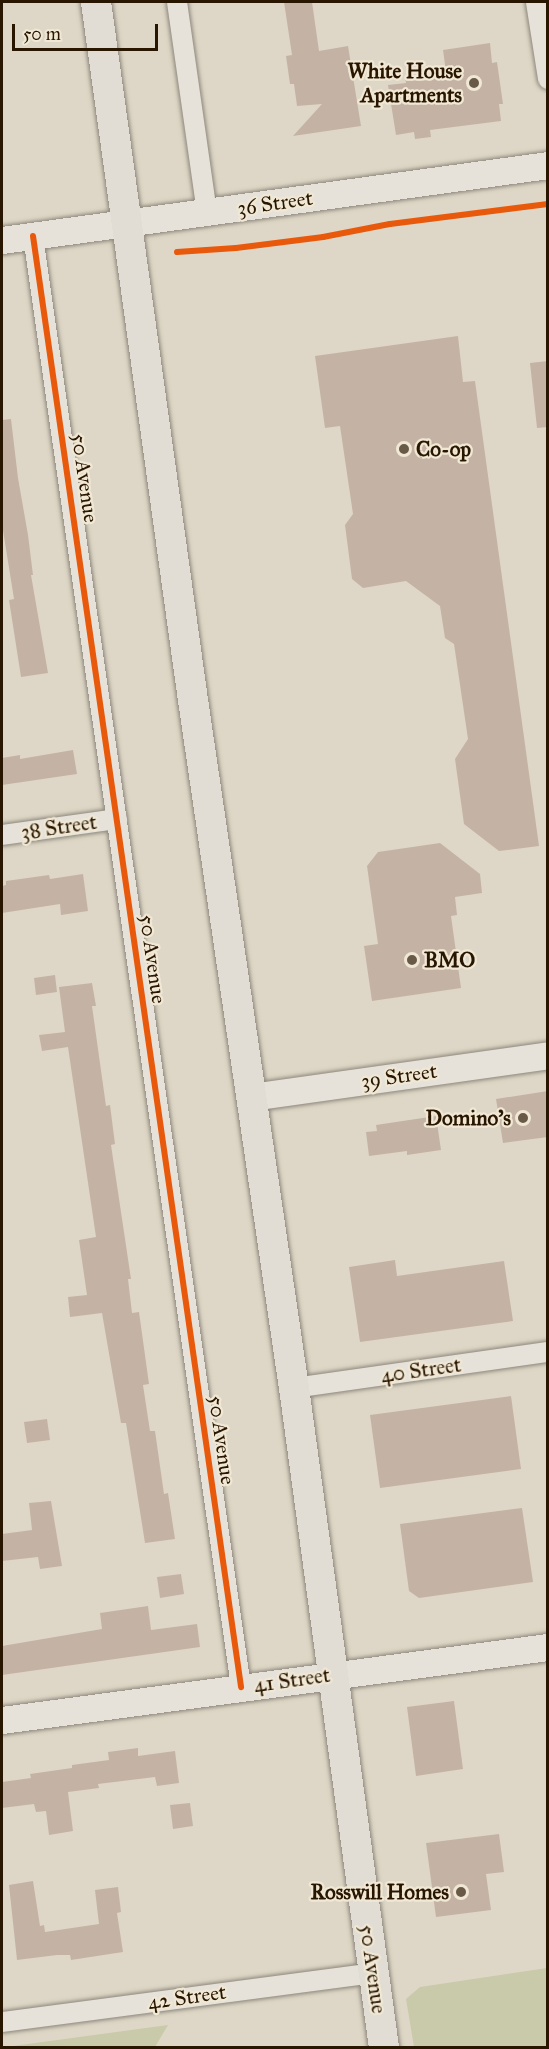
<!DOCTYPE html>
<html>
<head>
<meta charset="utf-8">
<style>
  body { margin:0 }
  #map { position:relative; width:549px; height:2049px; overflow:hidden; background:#ded7c7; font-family:"IM FELL Great Primer",serif }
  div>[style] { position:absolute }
  .green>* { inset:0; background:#c9caa9 }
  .building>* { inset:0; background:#c4b3a5 }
  .roads { filter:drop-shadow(0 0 2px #8d877b) drop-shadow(0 0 2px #8d877b) }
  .street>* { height:20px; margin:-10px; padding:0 10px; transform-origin:10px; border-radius:10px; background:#e6e2da }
  .secondary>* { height:27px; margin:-13.5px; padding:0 13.5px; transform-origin:13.5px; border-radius:13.5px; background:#e6e2da }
  .primary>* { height:30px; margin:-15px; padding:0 15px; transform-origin:15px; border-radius:15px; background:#e1ddd4 }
  .cycleway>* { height:6px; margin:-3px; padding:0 3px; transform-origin:3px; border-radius:3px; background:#e8590c }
  .dots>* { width:16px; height:16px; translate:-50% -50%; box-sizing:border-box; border:3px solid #f0e8d4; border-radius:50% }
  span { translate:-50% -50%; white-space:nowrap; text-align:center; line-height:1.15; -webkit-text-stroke:4.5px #f0e8d4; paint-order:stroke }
  .poi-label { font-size:21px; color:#291600; font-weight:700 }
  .right { translate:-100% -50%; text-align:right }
  .left { translate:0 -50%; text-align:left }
  .street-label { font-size:21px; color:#291600 }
  .frame { position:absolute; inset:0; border:3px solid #291600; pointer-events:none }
  .scale { position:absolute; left:12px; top:24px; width:146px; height:27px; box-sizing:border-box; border:3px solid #291600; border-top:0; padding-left:8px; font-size:18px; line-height:21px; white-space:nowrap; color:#291600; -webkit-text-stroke:4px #f0e8d4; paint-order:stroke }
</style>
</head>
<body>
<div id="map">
  <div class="green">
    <i style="clip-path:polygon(547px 1968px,547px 2047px,414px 2047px,406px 1999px,420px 1987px)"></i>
    <i style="clip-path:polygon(168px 2025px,155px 2047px,13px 2046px)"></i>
  </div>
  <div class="building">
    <i style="clip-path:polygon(284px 2px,312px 2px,319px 51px,348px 46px,361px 126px,293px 136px,322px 104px,297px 106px,294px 84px,290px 84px,286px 56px,292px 55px)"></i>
    <i style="clip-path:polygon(490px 43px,492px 63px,497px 62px,503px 104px,499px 104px,501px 121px,430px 130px,431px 137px,415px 139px,414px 132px,396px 135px,388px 85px,406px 83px,405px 78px,446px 72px,443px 50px)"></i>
    <i style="clip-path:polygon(458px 336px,463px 382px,475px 381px,539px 846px,499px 851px,464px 824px,455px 759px,468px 739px,454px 644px,445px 638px,440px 606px,406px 581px,363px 588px,352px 579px,345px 525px,353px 514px,340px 426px,325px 428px,315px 356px)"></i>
    <i style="clip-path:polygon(548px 361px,548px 427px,537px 428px,530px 363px)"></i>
    <i style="clip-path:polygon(11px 419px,18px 478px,28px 535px,33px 575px,31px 575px,48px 673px,21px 677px,9px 600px,14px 599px,2px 524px,2px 420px)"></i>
    <i style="clip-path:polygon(73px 750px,77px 774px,2px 785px,2px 758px,20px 755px,20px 759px)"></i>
    <i style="clip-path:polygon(440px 843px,480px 874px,482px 893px,455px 897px,457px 915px,451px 916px,461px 988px,372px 1001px,364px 946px,378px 944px,367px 866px,378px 852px)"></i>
    <i style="clip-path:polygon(83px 874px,88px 911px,61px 915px,60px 904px,2px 913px,2px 886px,6px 885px,6px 881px,49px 875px,50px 879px)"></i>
    <i style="clip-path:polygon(55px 975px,57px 992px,36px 995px,34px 978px)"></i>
    <i style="clip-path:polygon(92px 983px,96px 1006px,92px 1006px,106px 1106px,110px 1105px,115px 1144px,111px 1145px,131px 1279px,128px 1279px,132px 1313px,139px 1312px,149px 1384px,143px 1385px,150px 1431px,155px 1431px,164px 1494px,168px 1493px,175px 1539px,145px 1543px,126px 1423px,121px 1423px,102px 1313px,70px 1317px,68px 1297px,87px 1295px,79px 1240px,96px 1237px,68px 1047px,42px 1051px,39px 1035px,65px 1032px,59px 987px)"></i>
    <i style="clip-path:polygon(548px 1091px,548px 1137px,503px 1143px,496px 1099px)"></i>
    <i style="clip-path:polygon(436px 1116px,441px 1150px,407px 1155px,407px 1151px,369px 1156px,366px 1132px,377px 1131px,376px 1125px)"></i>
    <i style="clip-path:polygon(395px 1260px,397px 1276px,504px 1261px,513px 1321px,360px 1342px,349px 1267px)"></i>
    <i style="clip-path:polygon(511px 1396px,521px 1469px,380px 1488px,370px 1415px)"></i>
    <i style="clip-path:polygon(47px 1419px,50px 1440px,27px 1443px,24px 1422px)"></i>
    <i style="clip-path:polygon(51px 1501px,62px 1566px,40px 1569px,38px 1557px,2px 1561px,2px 1534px,32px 1530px,29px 1503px)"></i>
    <i style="clip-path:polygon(522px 1508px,533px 1582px,419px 1598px,409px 1591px,400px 1524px)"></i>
    <i style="clip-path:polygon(181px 1574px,184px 1594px,160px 1598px,157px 1577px)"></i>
    <i style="clip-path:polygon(148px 1606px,151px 1630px,197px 1624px,200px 1647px,2px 1675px,2px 1646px,102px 1629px,100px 1613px)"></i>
    <i style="clip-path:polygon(454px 1701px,463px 1769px,416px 1776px,407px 1707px)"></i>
    <i style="clip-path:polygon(138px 1748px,138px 1756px,175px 1751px,179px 1783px,157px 1786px,155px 1777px,98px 1784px,99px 1788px,68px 1792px,73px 1831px,49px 1835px,46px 1811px,36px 1812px,34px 1804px,2px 1808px,2px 1782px,31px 1778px,30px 1774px,72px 1768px,72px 1765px,109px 1760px,108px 1752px)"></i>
    <i style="clip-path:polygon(190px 1803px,193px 1826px,173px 1829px,170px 1805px)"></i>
    <i style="clip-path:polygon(499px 1834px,504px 1872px,486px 1874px,491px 1910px,436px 1917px,426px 1843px)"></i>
    <i style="clip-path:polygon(33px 1881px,40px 1926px,44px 1925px,45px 1932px,99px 1924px,95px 1890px,118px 1887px,121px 1912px,117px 1913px,123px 1952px,71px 1960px,70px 1955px,57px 1955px,17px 1960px,9px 1885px)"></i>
  </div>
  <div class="roads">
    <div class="street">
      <i style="left:177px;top:2px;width:212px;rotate:81.9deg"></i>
      <i style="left:536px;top:2px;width:78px;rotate:81.1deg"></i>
      <i style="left:33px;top:236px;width:1466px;rotate:81.84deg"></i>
      <i style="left:2px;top:835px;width:116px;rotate:-7.9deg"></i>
      <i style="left:294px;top:1388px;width:257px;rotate:-8.1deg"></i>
      <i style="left:2px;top:2022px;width:374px;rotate:-7.5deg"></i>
    </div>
    <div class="secondary">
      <i style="left:2px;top:240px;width:551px;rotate:-7.82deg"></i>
      <i style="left:251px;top:1097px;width:300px;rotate:-8deg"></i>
      <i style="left:2px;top:1720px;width:551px;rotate:-7.62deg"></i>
    </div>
    <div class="primary">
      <i style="left:96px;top:2px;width:705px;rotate:82.09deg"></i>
      <i style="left:193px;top:700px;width:695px;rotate:81.65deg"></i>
      <i style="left:294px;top:1388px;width:666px;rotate:82.23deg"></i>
    </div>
  </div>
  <div class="cycleway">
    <i style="left:33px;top:236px;width:1466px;rotate:81.84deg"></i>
    <i style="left:177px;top:252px;width:59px;rotate:-3.9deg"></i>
    <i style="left:236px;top:248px;width:88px;rotate:-7.2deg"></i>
    <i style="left:323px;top:237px;width:68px;rotate:-11deg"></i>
    <i style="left:390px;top:224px;width:159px;rotate:-7.2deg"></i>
  </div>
  <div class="dots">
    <i style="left:474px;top:83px;background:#685a46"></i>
    <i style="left:404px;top:449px;background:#685a46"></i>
    <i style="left:412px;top:960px;background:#685a46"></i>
    <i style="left:523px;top:1118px;background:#685a46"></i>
    <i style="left:461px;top:1892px;background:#685a46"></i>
  </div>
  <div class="poi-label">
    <span class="right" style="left:462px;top:83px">White House<br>Apartments</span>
    <span class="left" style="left:416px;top:449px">Co-op</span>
    <span class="left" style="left:424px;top:960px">BMO</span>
    <span class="right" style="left:511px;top:1118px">Domino's</span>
    <span class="right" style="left:449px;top:1892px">Rosswill Homes</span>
  </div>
  <div class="street-label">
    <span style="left:275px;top:203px;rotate:-8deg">36 Street</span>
    <span style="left:85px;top:478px;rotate:82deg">50 Avenue</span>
    <span style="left:59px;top:827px;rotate:-8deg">38 Street</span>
    <span style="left:153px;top:959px;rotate:82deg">50 Avenue</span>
    <span style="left:399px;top:1076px;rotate:-8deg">39 Street</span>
    <span style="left:421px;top:1370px;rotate:-8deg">40 Street</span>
    <span style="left:222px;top:1440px;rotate:82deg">50 Avenue</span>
    <span style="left:292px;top:1680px;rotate:-8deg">41 Street</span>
    <span style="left:373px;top:1969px;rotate:82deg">50 Avenue</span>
    <span style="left:187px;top:1997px;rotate:-8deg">42 Street</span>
  </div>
  <div class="frame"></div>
  <div class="scale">50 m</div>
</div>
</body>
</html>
